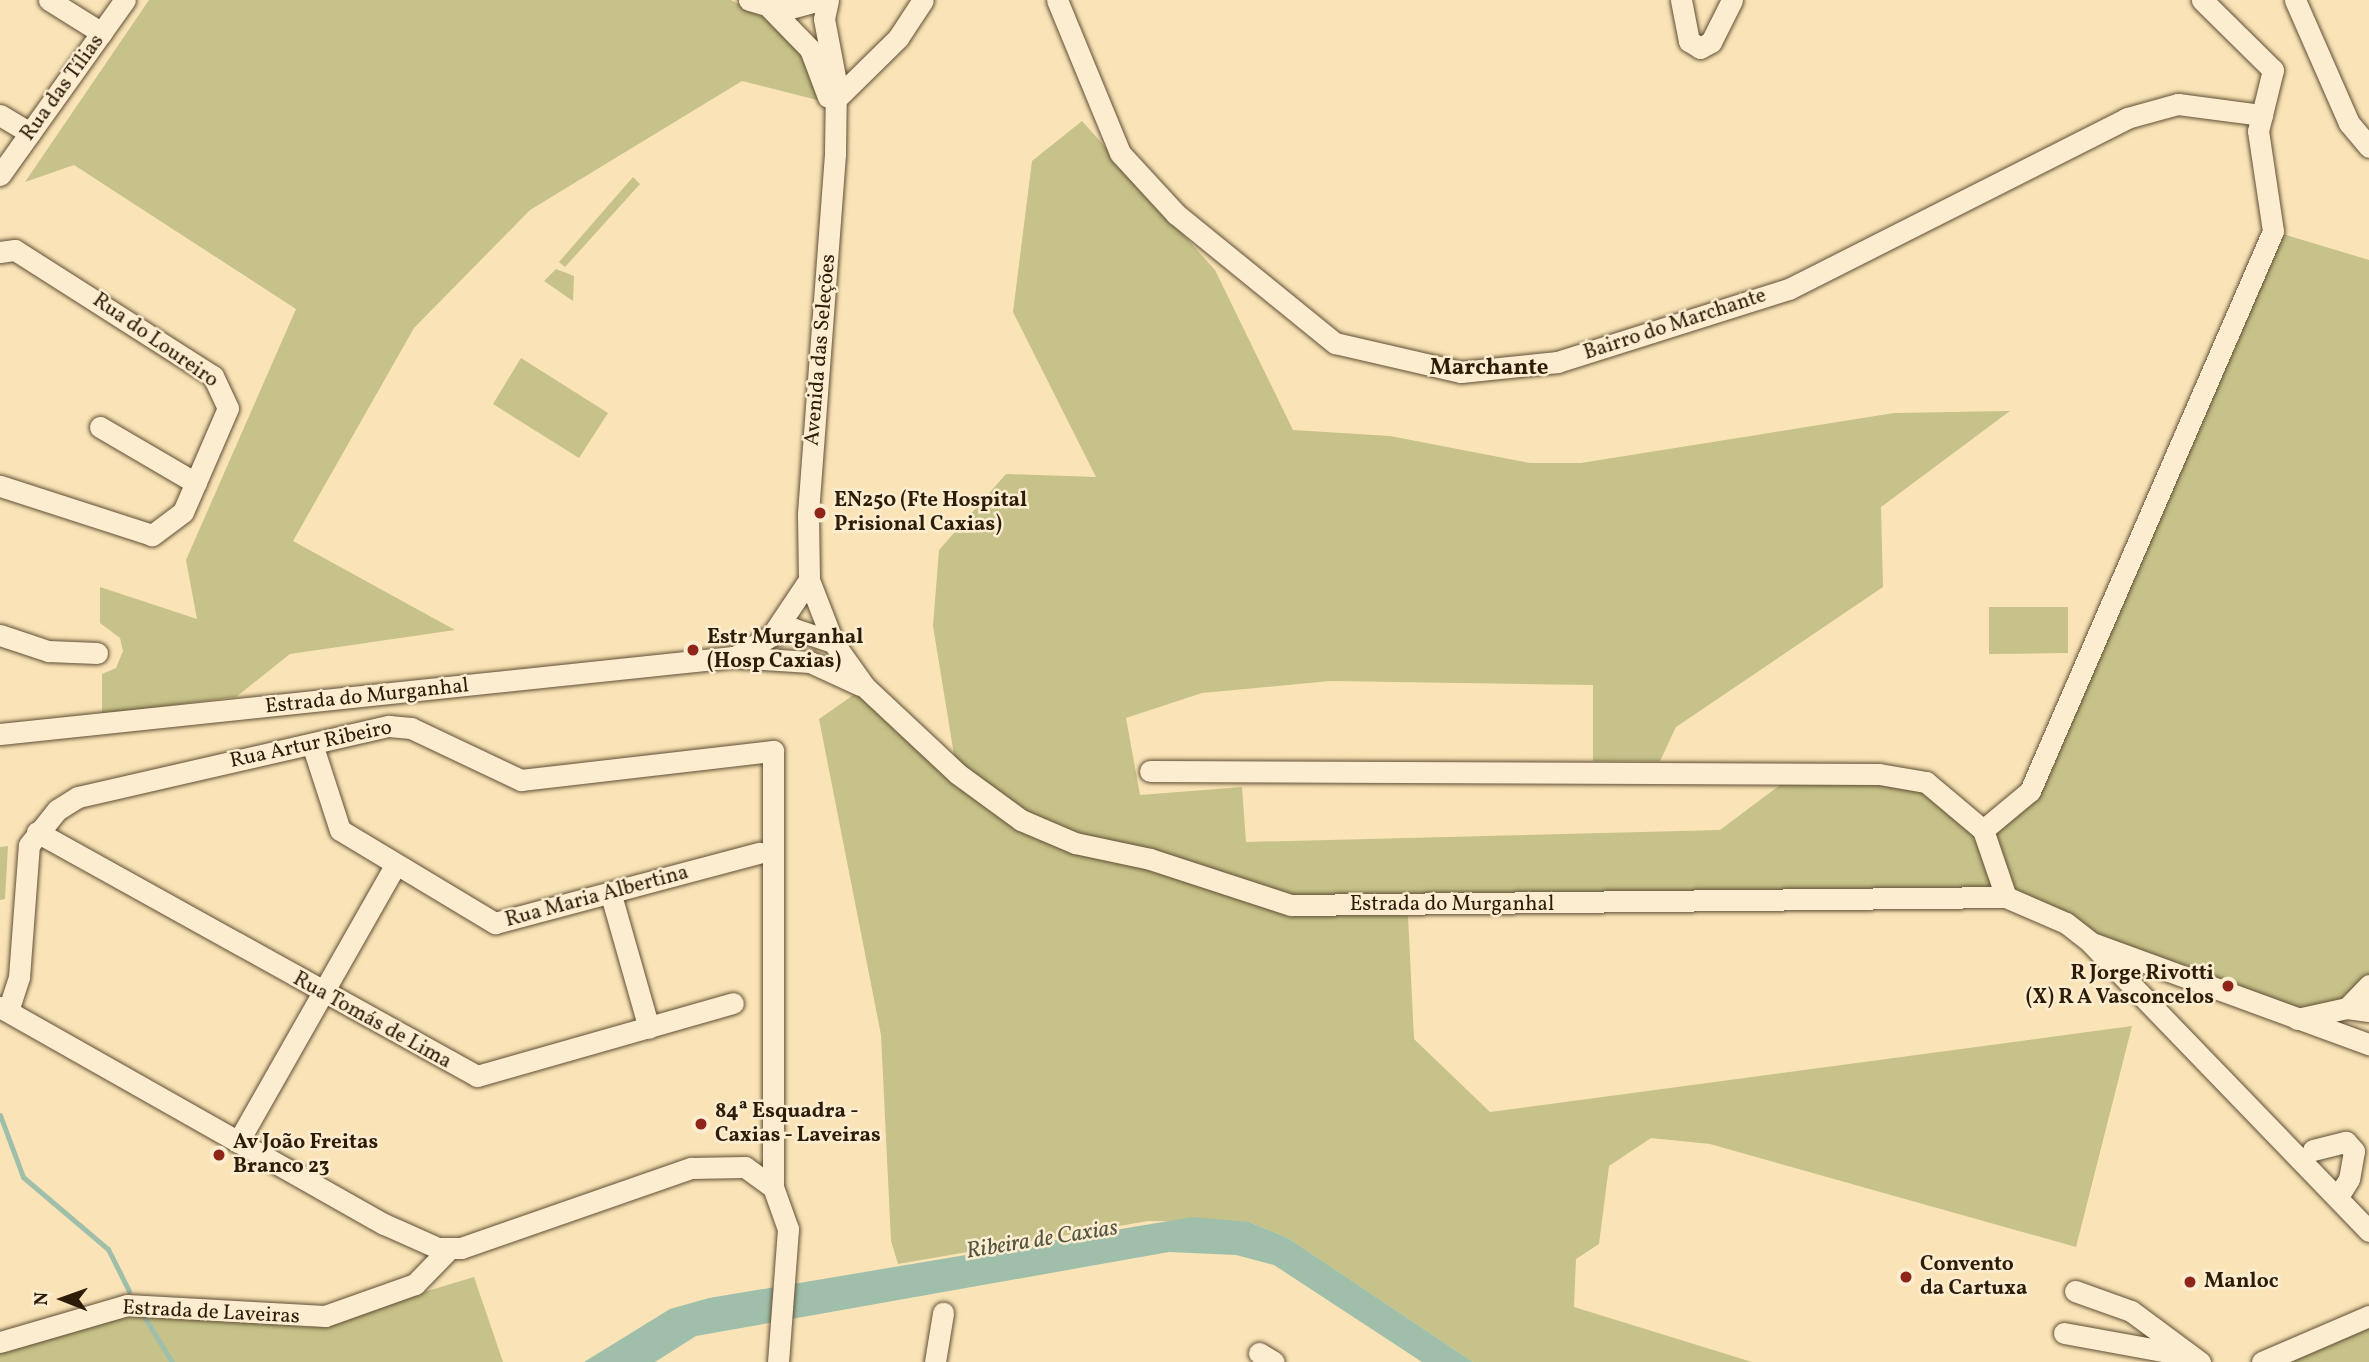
<!DOCTYPE html>
<html>
<head>
<meta charset="utf-8">
<style>
  body { margin:0 }
  #map { position:relative; width:2369px; height:1362px; overflow:hidden; background:#fae4b7; font-family:Vollkorn,serif }
  div>[style] { position:absolute }
  .green>* { inset:0; background:#c6c289 }
  .water>* { inset:0; background:#9fbfab }
  .stream>* { height:5px; margin:-2.5px; padding:0 2.5px; transform-origin:2.5px; border-radius:2.5px; background:#9fbfab }
  .roads { filter:drop-shadow(0 0 2px #604e34) drop-shadow(0 0 2px #604e34) }
  .minor>* { height:21px; margin:-10.5px; padding:0 10.5px; transform-origin:10.5px; border-radius:10.5px; background:#fcedd0 }
  .dots>* { width:19px; height:19px; translate:-50% -50%; box-sizing:border-box; border:4px solid #fcedd0; border-radius:50% }
  span { translate:-50% -50%; white-space:nowrap; text-align:center; line-height:1.15; -webkit-text-stroke:5px #fcedd0; paint-order:stroke }
  .street-label { font-size:21px; color:#2c1c08 }
  .poi-label { font-size:21px; color:#2c1c08; font-weight:700 }
  .left { translate:0 -50%; text-align:left }
  .right { translate:-100% -50%; text-align:right }
  .neighbourhood-label { font-size:23px; color:#2c1c08; font-weight:700 }
  .water-label { font-size:23px; color:#545541; font-style:italic }
  .north { position:absolute; left:28px; top:1264px; width:70px; height:70px; -webkit-text-stroke:5px #fcedd0; paint-order:stroke; rotate:271deg; font-size:19px; font-weight:700; line-height:28px; text-align:center; color:#2c1c08 }
  .north::after { content:''; display:block; margin:auto; width:24px; height:32px; background:#2c1c08; clip-path:polygon(50% 0,100% 100%,50% 72%,0 100%) }
</style>
</head>
<body>
<div id="map">
  <div class="green">
    <i style="clip-path:polygon(149px 0,731px 0,794px 33px,821px 101px,742px 81px,530px 210px,414px 328px,293px 541px,455px 630px,290px 654px,236px 697px,102px 714px,102px 674px,116px 668px,123px 651px,120px 638px,100px 623px,100px 587px,197px 619px,186px 560px,296px 309px,74px 165px,25px 182px)"></i>
    <i style="clip-path:polygon(1082px 121px,1215px 270px,1293px 430px,1390px 436px,1530px 463px,1581px 463px,1894px 413px,2010px 411px,1881px 507px,1883px 587px,1676px 727px,1660px 761px,1593px 761px,1593px 685px,1330px 681px,1202px 693px,1126px 718px,1140px 795px,1242px 787px,1246px 842px,1720px 830px,1796px 773px,1926px 782px,1983px 830px,2030px 791px,2273px 231px,2369px 260px,2369px 984px,2313px 1025px,2006px 897px,1301px 906px,1408px 916px,1414px 1039px,1490px 1112px,2132px 1026px,2076px 1247px,1710px 1144px,1651px 1138px,1609px 1166px,1599px 1244px,1576px 1259px,1574px 1307px,1752px 1362px,1473px 1362px,1288px 1238px,1249px 1222px,1148px 1221px,898px 1264px,891px 1241px,881px 1035px,819px 719px,865px 687px,957px 773px,933px 626px,939px 550px,1006px 474px,1096px 477px,1013px 312px,1032px 161px)"></i>
    <i style="clip-path:polygon(633px 177px,640px 184px,565px 267px,559px 262px)"></i>
    <i style="clip-path:polygon(556px 269px,574px 276px,573px 301px,544px 281px)"></i>
    <i style="clip-path:polygon(521px 358px,608px 413px,579px 458px,493px 404px)"></i>
    <i style="clip-path:polygon(1989px 607px,2068px 607px,2068px 653px,1989px 654px)"></i>
    <i style="clip-path:polygon(8px 846px,5px 899px,0 900px,0 847px)"></i>
    <i style="clip-path:polygon(474px 1277px,503px 1362px,0 1362px,0 1349px,126px 1311px,307px 1327px)"></i>
    <i style="clip-path:polygon(2369px 1324px,2369px 1362px,2280px 1362px)"></i>
  </div>
  <div class="water">
    <i style="clip-path:polygon(1193px 1217px,1249px 1222px,1288px 1238px,1473px 1362px,1422px 1362px,1274px 1265px,1236px 1255px,1169px 1252px,696px 1336px,655px 1362px,584px 1362px,670px 1309px,709px 1298px)"></i>
  </div>
  <div class="stream">
    <i style="left:0;top:1115px;width:66px;rotate:69.6deg"></i>
    <i style="left:23px;top:1177px;width:111px;rotate:40.3deg"></i>
    <i style="left:108px;top:1249px;width:47px;rotate:63.4deg"></i>
    <i style="left:145px;top:1318px;width:52px;rotate:58.5deg"></i>
  </div>
  <div class="roads">
    <div class="minor">
      <i style="left:49px;top:0;width:62px;rotate:31.9deg"></i>
      <i style="left:749px;top:0;width:35px;rotate:16deg"></i>
      <i style="left:783px;top:10px;width:38px;rotate:-15deg"></i>
      <i style="left:828px;top:0;width:19px;rotate:102deg"></i>
      <i style="left:824px;top:19px;width:64px;rotate:79.2deg"></i>
      <i style="left:836px;top:82px;width:72px;rotate:90.8deg"></i>
      <i style="left:835px;top:154px;width:362px;rotate:94.3deg"></i>
      <i style="left:808px;top:515px;width:65px;rotate:89.1deg"></i>
      <i style="left:809px;top:580px;width:66px;rotate:68.8deg"></i>
      <i style="left:833px;top:642px;width:55px;rotate:54.6deg"></i>
      <i style="left:865px;top:687px;width:127px;rotate:43.1deg"></i>
      <i style="left:958px;top:774px;width:78px;rotate:36.1deg"></i>
      <i style="left:1021px;top:820px;width:59px;rotate:23.1deg"></i>
      <i style="left:1075px;top:843px;width:77px;rotate:12deg"></i>
      <i style="left:1150px;top:859px;width:148px;rotate:18.1deg"></i>
      <i style="left:1291px;top:905px;width:715px;rotate:-0.64deg"></i>
      <i style="left:2006px;top:897px;width:65px;rotate:23.4deg"></i>
      <i style="left:2066px;top:923px;width:31px;rotate:38deg"></i>
      <i style="left:2090px;top:942px;width:402px;rotate:46deg"></i>
      <i style="left:1057px;top:0;width:165px;rotate:67.6deg"></i>
      <i style="left:1120px;top:153px;width:83px;rotate:47.4deg"></i>
      <i style="left:1176px;top:214px;width:205px;rotate:39.1deg"></i>
      <i style="left:1335px;top:343px;width:129px;rotate:13deg"></i>
      <i style="left:1461px;top:372px;width:97px;rotate:-5.9deg"></i>
      <i style="left:1557px;top:362px;width:243px;rotate:-17.5deg"></i>
      <i style="left:1789px;top:289px;width:379px;rotate:-26.8deg"></i>
      <i style="left:2127px;top:118px;width:53px;rotate:-15.4deg"></i>
      <i style="left:2178px;top:104px;width:85px;rotate:7.5deg"></i>
      <i style="left:1681px;top:0;width:42px;rotate:79deg"></i>
      <i style="left:1689px;top:41px;width:13px;rotate:32deg"></i>
      <i style="left:1700px;top:48px;width:13px;rotate:-29deg"></i>
      <i style="left:1711px;top:42px;width:47px;rotate:-63.4deg"></i>
      <i style="left:2295px;top:0;width:134px;rotate:66.3deg"></i>
      <i style="left:2349px;top:123px;width:31px;rotate:50deg"></i>
      <i style="left:770px;top:8px;width:57px;rotate:45.7deg"></i>
      <i style="left:810px;top:49px;width:51px;rotate:69.4deg"></i>
      <i style="left:836px;top:99px;width:87px;rotate:-44.5deg"></i>
      <i style="left:898px;top:38px;width:45px;rotate:-56.7deg"></i>
      <i style="left:0;top:115px;width:35px;rotate:31deg"></i>
      <i style="left:0;top:175px;width:215px;rotate:-54.5deg"></i>
      <i style="left:0;top:252px;width:15px;rotate:-8deg"></i>
      <i style="left:15px;top:250px;width:235px;rotate:32.5deg"></i>
      <i style="left:213px;top:376px;width:35px;rotate:65deg"></i>
      <i style="left:228px;top:408px;width:113px;rotate:113.4deg"></i>
      <i style="left:183px;top:512px;width:39px;rotate:143deg"></i>
      <i style="left:152px;top:535px;width:160px;rotate:-162.1deg"></i>
      <i style="left:100px;top:427px;width:111px;rotate:30.3deg"></i>
      <i style="left:0;top:635px;width:51px;rotate:18.4deg"></i>
      <i style="left:48px;top:651px;width:49px;rotate:2.3deg"></i>
      <i style="left:772px;top:635px;width:23px;rotate:-15deg"></i>
      <i style="left:794px;top:629px;width:41px;rotate:18.4deg"></i>
      <i style="left:738px;top:655px;width:39px;rotate:-30deg"></i>
      <i style="left:772px;top:635px;width:66px;rotate:-56.1deg"></i>
      <i style="left:0;top:734px;width:737px;rotate:-6deg"></i>
      <i style="left:733px;top:657px;width:77px;rotate:3.7deg"></i>
      <i style="left:810px;top:662px;width:55px;rotate:24.7deg"></i>
      <i style="left:312px;top:744px;width:90px;rotate:72deg"></i>
      <i style="left:340px;top:830px;width:181px;rotate:31deg"></i>
      <i style="left:495px;top:923px;width:273px;rotate:-14.9deg"></i>
      <i style="left:1150px;top:771px;width:729px;rotate:0.24deg"></i>
      <i style="left:1879px;top:774px;width:48px;rotate:9.7deg"></i>
      <i style="left:1926px;top:782px;width:75px;rotate:40.1deg"></i>
      <i style="left:1983px;top:830px;width:71px;rotate:71.1deg"></i>
      <i style="left:1983px;top:830px;width:61px;rotate:-39.7deg"></i>
      <i style="left:2030px;top:791px;width:610px;rotate:-66.54deg"></i>
      <i style="left:2273px;top:231px;width:101px;rotate:-98.5deg"></i>
      <i style="left:2258px;top:131px;width:63px;rotate:-76.2deg"></i>
      <i style="left:2273px;top:70px;width:100px;rotate:-135.4deg"></i>
      <i style="left:37px;top:832px;width:503px;rotate:29.01deg"></i>
      <i style="left:477px;top:1076px;width:266px;rotate:-15.9deg"></i>
      <i style="left:611px;top:895px;width:138px;rotate:74.1deg"></i>
      <i style="left:2095px;top:944px;width:292px;rotate:20.1deg"></i>
      <i style="left:0;top:1007px;width:441px;rotate:29.5deg"></i>
      <i style="left:384px;top:1224px;width:59px;rotate:24deg"></i>
      <i style="left:438px;top:1248px;width:23px"></i>
      <i style="left:461px;top:1248px;width:244px;rotate:-19.2deg"></i>
      <i style="left:691px;top:1168px;width:54px;rotate:-1.1deg"></i>
      <i style="left:745px;top:1167px;width:34px;rotate:36deg"></i>
      <i style="left:773px;top:1187px;width:45px;rotate:70.3deg"></i>
      <i style="left:788px;top:1229px;width:133px;rotate:94.3deg"></i>
      <i style="left:2347px;top:1008px;width:32px;rotate:-46deg"></i>
      <i style="left:8px;top:1011px;width:36px;rotate:-72deg"></i>
      <i style="left:19px;top:977px;width:132px;rotate:-85.7deg"></i>
      <i style="left:29px;top:845px;width:45px;rotate:-51.3deg"></i>
      <i style="left:57px;top:810px;width:25px;rotate:-32deg"></i>
      <i style="left:78px;top:797px;width:319px;rotate:-12.9deg"></i>
      <i style="left:389px;top:726px;width:22px;rotate:5deg"></i>
      <i style="left:411px;top:728px;width:122px;rotate:25.3deg"></i>
      <i style="left:521px;top:780px;width:254px;rotate:-6.6deg"></i>
      <i style="left:773px;top:751px;width:436px;rotate:90deg"></i>
      <i style="left:2297px;top:1019px;width:51px;rotate:-12.4deg"></i>
      <i style="left:2347px;top:1008px;width:22px;rotate:8deg"></i>
      <i style="left:238px;top:1142px;width:318px;rotate:-60.4deg"></i>
      <i style="left:2313px;top:1150px;width:34px;rotate:-14deg"></i>
      <i style="left:2346px;top:1142px;width:12px;rotate:48deg"></i>
      <i style="left:2354px;top:1151px;width:28px;rotate:100deg"></i>
      <i style="left:2349px;top:1179px;width:22px;rotate:122deg"></i>
      <i style="left:2075px;top:1291px;width:59px;rotate:19.7deg"></i>
      <i style="left:2131px;top:1311px;width:86px;rotate:36.5deg"></i>
      <i style="left:2064px;top:1333px;width:129px;rotate:10.3deg"></i>
      <i style="left:0;top:1342px;width:132px;rotate:-16.2deg"></i>
      <i style="left:127px;top:1305px;width:198px;rotate:3.2deg"></i>
      <i style="left:325px;top:1316px;width:96px;rotate:-19.6deg"></i>
      <i style="left:415px;top:1284px;width:49px;rotate:-45.8deg"></i>
      <i style="left:1259px;top:1353px;width:17px;rotate:31deg"></i>
      <i style="left:935px;top:1362px;width:50px;rotate:-80.7deg"></i>
      <i style="left:2262px;top:1362px;width:116px;rotate:-23.3deg"></i>
    </div>
  </div>
  <div class="dots">
    <i style="left:820px;top:513px;background:#8f2418"></i>
    <i style="left:693px;top:650px;background:#8f2418"></i>
    <i style="left:2228px;top:986px;background:#8f2418"></i>
    <i style="left:701px;top:1124px;background:#8f2418"></i>
    <i style="left:219px;top:1155px;background:#8f2418"></i>
    <i style="left:1906px;top:1277px;background:#8f2418"></i>
    <i style="left:2190px;top:1282px;background:#8f2418"></i>
  </div>
  <div class="street-label">
    <span style="left:63px;top:88px;rotate:-54deg">Rua das Tílias</span>
    <span style="left:1675px;top:325px;rotate:-18deg">Bairro do Marchante</span>
    <span style="left:155px;top:341px;rotate:35deg">Rua do Loureiro</span>
    <span style="left:821px;top:350px;rotate:-85deg">Avenida das Seleções</span>
    <span style="left:367px;top:697px;rotate:-6deg">Estrada do Murganhal</span>
    <span style="left:311px;top:745px;rotate:-12deg">Rua Artur Ribeiro</span>
    <span style="left:597px;top:897px;rotate:-15deg">Rua Maria Albertina</span>
    <span style="left:1452px;top:905px">Estrada do Murganhal</span>
    <span style="left:372px;top:1021px;rotate:29deg">Rua Tomás de Lima</span>
    <span style="left:211px;top:1313px;rotate:3deg">Estrada de Laveiras</span>
  </div>
  <div class="poi-label">
    <span class="left" style="left:834px;top:513px">EN250 (Fte Hospital<br>Prisional Caxias)</span>
    <span class="left" style="left:707px;top:650px">Estr Murganhal<br>(Hosp Caxias)</span>
    <span class="right" style="left:2214px;top:986px">R Jorge Rivotti<br>(X) R A Vasconcelos</span>
    <span class="left" style="left:715px;top:1124px">84ª Esquadra -<br>Caxias - Laveiras</span>
    <span class="left" style="left:233px;top:1155px">Av João Freitas<br>Branco 23</span>
    <span class="left" style="left:1920px;top:1277px">Convento<br>da Cartuxa</span>
    <span class="left" style="left:2204px;top:1282px">Manloc</span>
  </div>
  <div class="neighbourhood-label">
    <span style="left:1489px;top:368px">Marchante</span>
  </div>
  <div class="water-label">
    <span style="left:1042px;top:1240px;rotate:-9deg">Ribeira de Caxias</span>
  </div>
  <div class="north">N</div>
</div>
</body>
</html>
